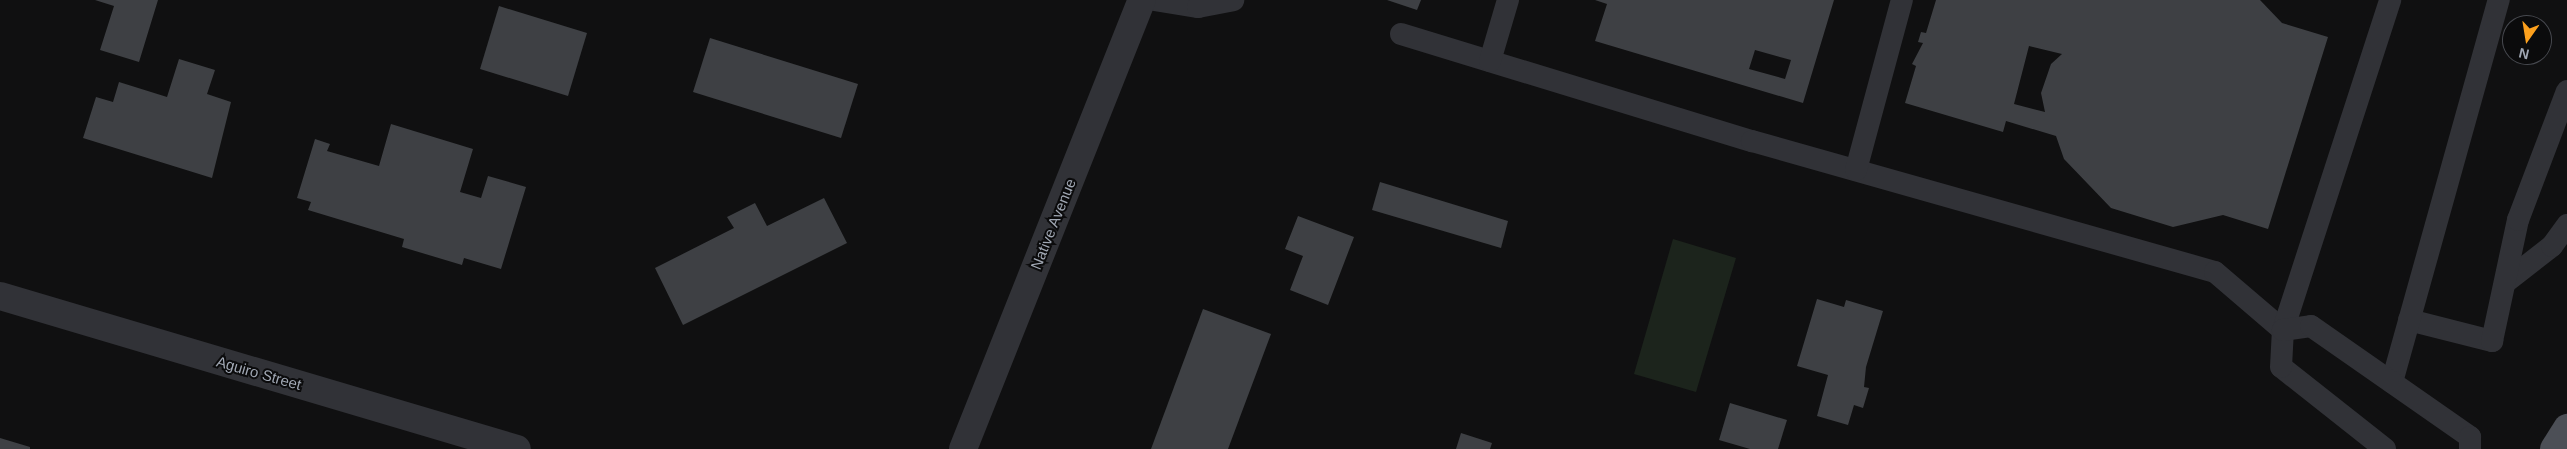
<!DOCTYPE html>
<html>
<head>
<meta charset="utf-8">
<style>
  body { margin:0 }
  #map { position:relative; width:2567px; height:449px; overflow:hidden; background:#101011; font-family:Helvetica,sans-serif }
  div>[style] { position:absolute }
  .green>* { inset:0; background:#1c241c }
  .building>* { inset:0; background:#3e4044 }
  .service>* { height:22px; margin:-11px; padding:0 11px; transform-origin:11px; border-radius:11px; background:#313237 }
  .minor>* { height:28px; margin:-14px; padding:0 14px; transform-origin:14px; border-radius:14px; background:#313237 }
  .tertiary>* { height:28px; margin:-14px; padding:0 14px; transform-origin:14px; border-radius:14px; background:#313237 }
  .primary>* { height:28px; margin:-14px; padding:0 14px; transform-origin:14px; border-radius:14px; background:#4c4f56 }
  span { translate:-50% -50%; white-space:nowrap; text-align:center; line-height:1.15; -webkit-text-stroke:4px #0b0b0c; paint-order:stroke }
  .street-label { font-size:15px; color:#a0a7b3 }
  .north { position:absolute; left:2502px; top:15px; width:50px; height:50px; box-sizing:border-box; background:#0b0b0c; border:1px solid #47494f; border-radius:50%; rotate:193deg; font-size:14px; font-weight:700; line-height:20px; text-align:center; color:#a0a7b3 }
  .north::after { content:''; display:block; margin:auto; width:18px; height:22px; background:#fca01d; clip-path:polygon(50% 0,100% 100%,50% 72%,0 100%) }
</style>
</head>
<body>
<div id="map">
  <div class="green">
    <i style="clip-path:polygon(1673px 239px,1736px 258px,1696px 392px,1634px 374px)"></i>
  </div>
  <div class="building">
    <i style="clip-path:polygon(95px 0,158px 0,139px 62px,100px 50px,114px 6px)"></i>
    <i style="clip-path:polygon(1387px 0,1421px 0,1417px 10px)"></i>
    <i style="clip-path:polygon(evenodd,1595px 0,1834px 0,1803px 103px,1595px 41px,1607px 4px,1595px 0,1755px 50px,1791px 60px,1785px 79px,1749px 69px,1755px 50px)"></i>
    <i style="clip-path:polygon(evenodd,1936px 0,2260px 0,2282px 23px,2328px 37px,2268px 229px,2223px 215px,2173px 227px,2111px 208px,2064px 159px,2056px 136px,2006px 121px,2003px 132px,1905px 103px,1916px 66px,1912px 64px,1923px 43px,1918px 42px,1921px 32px,1926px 33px,1936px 0,2029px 46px,2062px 54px,2051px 64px,2041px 93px,2045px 112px,2014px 104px,2029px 46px)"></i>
    <i style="clip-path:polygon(499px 6px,587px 33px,568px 96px,480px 69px)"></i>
    <i style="clip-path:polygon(710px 38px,858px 84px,841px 138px,693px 92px)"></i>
    <i style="clip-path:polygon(179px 59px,215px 70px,207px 94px,231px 102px,212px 178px,83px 138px,96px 97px,113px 102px,119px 82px,167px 97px)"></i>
    <i style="clip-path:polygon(391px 124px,473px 149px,460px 192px,481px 198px,488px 176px,526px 187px,501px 269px,464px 258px,462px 265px,402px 247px,404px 239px,308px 210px,311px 202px,297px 198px,315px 139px,330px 144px,327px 151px,379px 166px)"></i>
    <i style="clip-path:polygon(1380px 182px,1508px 221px,1501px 248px,1372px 210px)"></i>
    <i style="clip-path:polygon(824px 198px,847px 243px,683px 325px,655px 268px,734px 228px,727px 217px,755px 203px,767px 226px)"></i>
    <i style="clip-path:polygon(1298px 216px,1354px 237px,1328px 305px,1290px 290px,1303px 256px,1285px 249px)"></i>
    <i style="clip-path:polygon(1817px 299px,1844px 307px,1846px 300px,1883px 311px,1866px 367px,1864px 387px,1869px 388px,1863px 408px,1854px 405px,1848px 425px,1817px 416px,1828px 375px,1797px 366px)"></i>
    <i style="clip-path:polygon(1203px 309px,1271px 334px,1228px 449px,1151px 449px)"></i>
    <i style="clip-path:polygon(1730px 403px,1787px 420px,1778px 449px,1750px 449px,1719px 440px)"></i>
    <i style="clip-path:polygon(1461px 433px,1492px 443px,1490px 449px,1456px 449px)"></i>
    <i style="clip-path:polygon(0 438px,30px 447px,30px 449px,0 449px)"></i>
  </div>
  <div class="service">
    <i style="left:1154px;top:0;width:45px;rotate:9deg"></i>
    <i style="left:1198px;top:7px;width:36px;rotate:-11deg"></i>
    <i style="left:1401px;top:34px;width:367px;rotate:17deg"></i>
    <i style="left:1752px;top:141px;width:481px;rotate:15.8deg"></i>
    <i style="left:2215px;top:272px;width:89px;rotate:40.5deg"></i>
    <i style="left:2283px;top:330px;width:347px;rotate:-72deg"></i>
    <i style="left:1490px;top:61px;width:64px;rotate:-73.6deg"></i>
    <i style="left:1856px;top:170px;width:176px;rotate:-74.9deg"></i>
    <i style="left:2507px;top:281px;width:57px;rotate:-37.9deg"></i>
    <i style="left:2552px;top:246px;width:26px;rotate:-54deg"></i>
    <i style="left:2409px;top:320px;width:86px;rotate:14.2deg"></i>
    <i style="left:2492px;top:341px;width:124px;rotate:-77.9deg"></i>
    <i style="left:2518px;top:220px;width:138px;rotate:-69.2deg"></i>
    <i style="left:2392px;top:382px;width:397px;rotate:-74.4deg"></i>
    <i style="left:2385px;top:449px;width:132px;rotate:-141.7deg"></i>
    <i style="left:2281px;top:367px;width:37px;rotate:-87deg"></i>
    <i style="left:2283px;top:330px;width:28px;rotate:-8deg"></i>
    <i style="left:2311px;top:326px;width:194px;rotate:34.9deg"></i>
    <i style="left:2470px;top:437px;width:12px;rotate:90deg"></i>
  </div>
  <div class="minor">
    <i style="left:963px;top:449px;width:483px;rotate:-68.3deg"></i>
  </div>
  <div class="tertiary">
    <i style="left:0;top:296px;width:539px;rotate:16.49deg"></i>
  </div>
  <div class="primary">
    <i style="left:2554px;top:449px;width:25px;rotate:-58deg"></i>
  </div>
  <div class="street-label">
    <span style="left:1053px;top:224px;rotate:-68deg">Native Avenue</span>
    <span style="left:259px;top:373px;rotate:16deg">Aguiro Street</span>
  </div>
  <div class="north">N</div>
</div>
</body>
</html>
